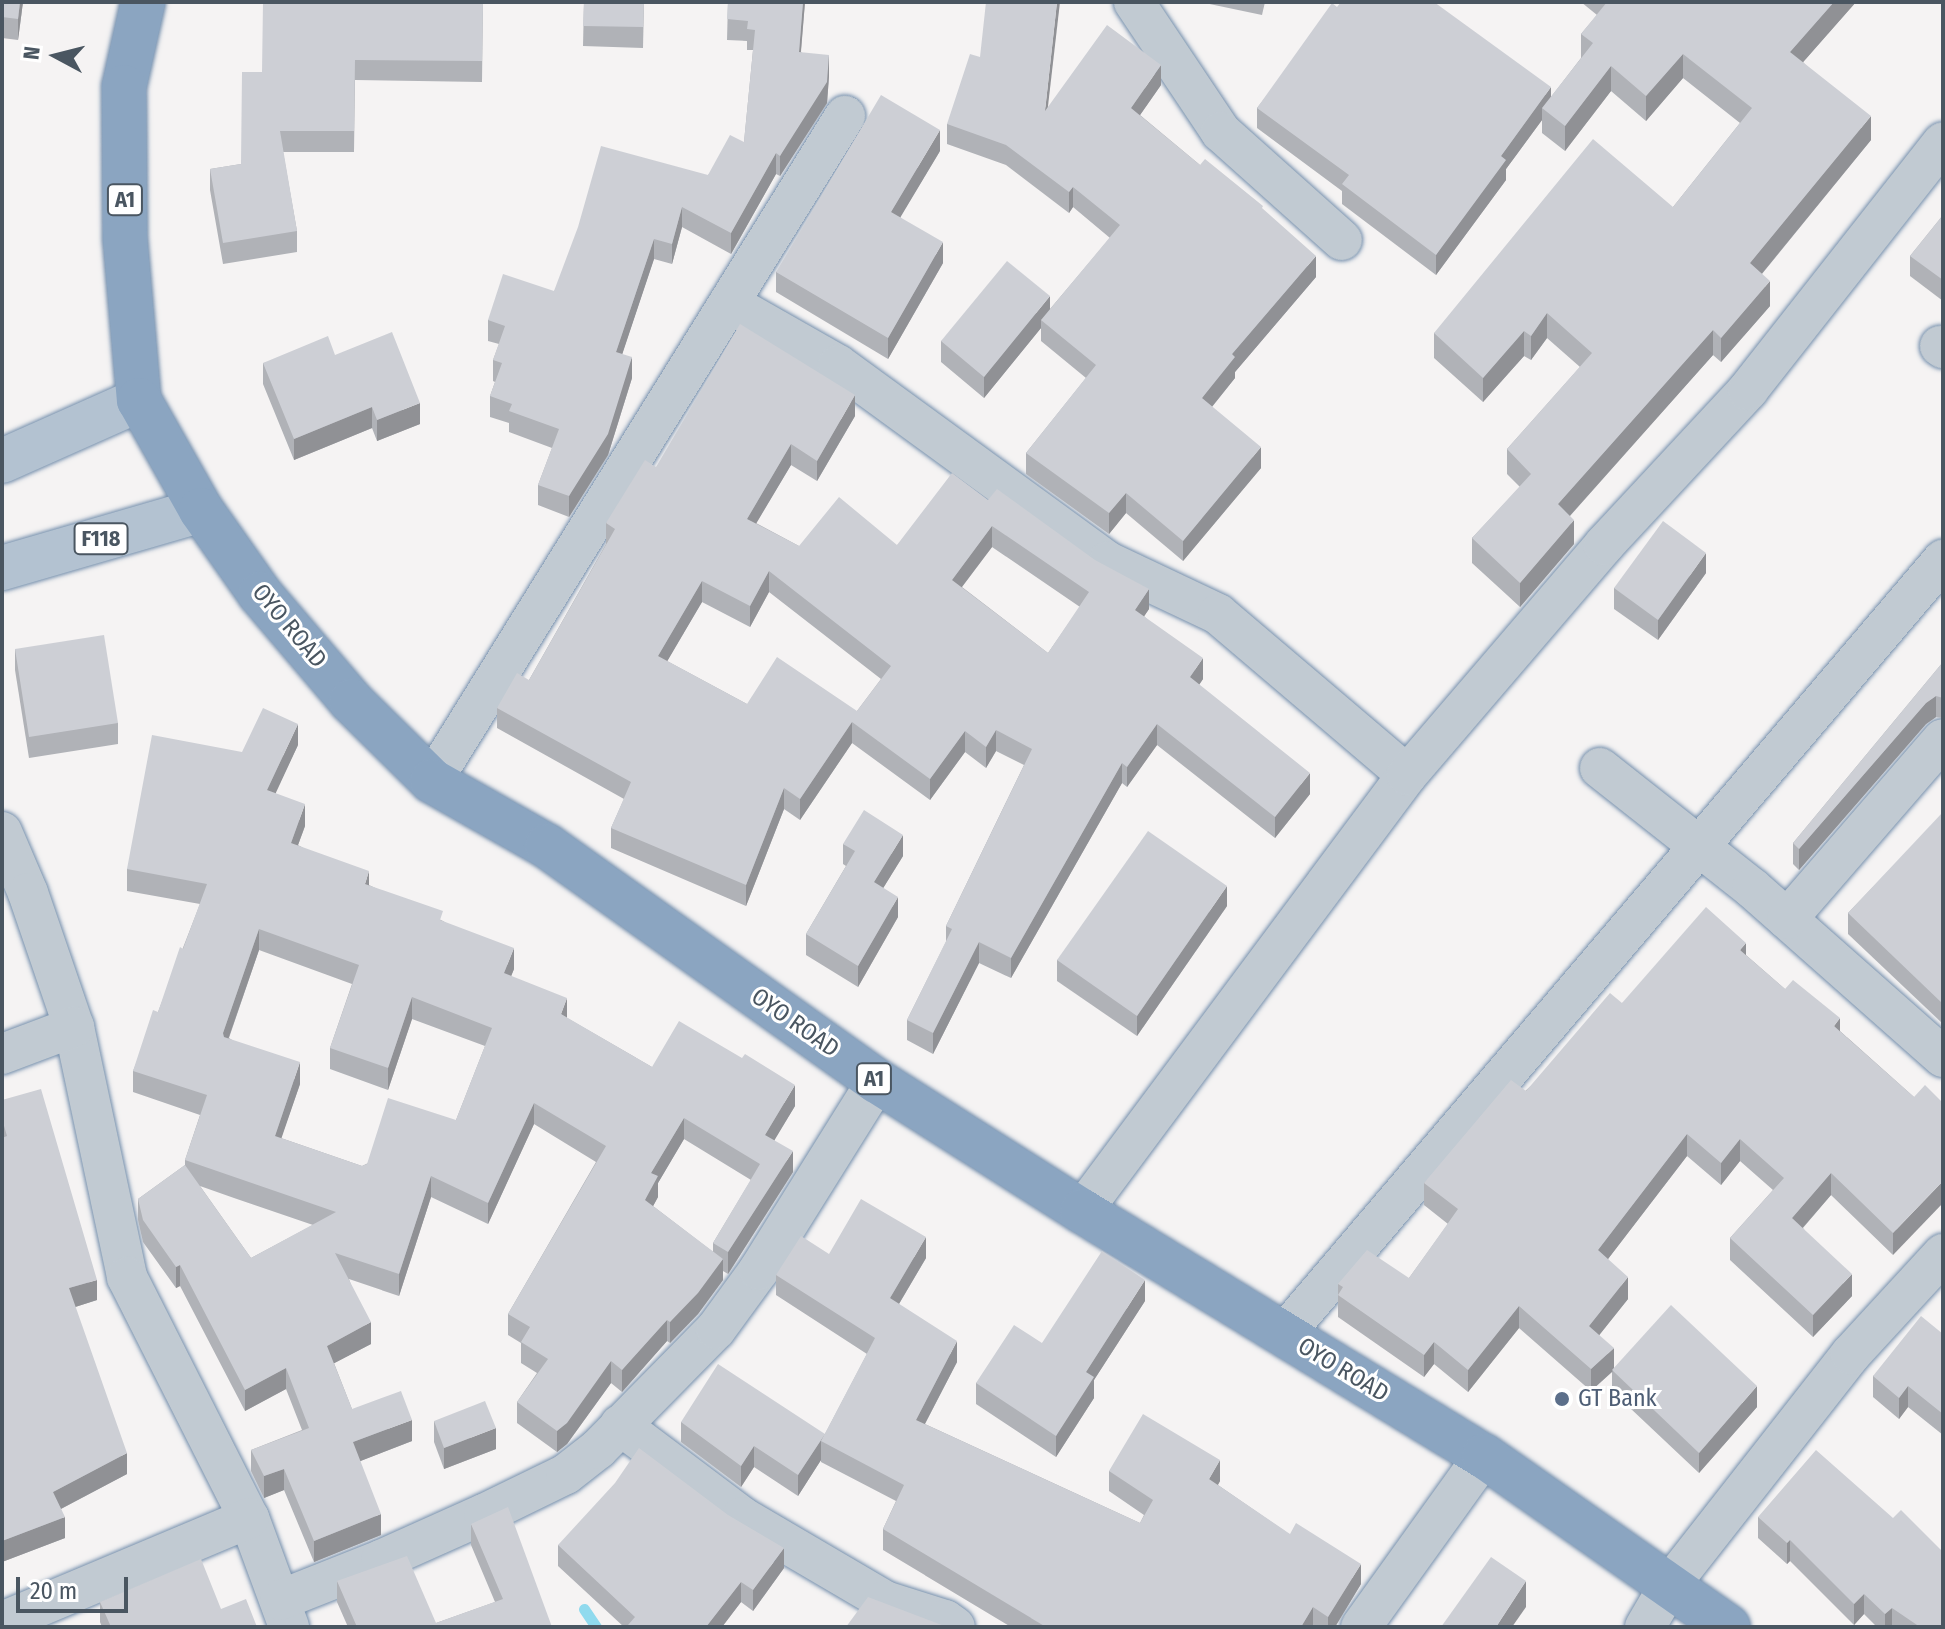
<!DOCTYPE html>
<html>
<head>
<meta charset="utf-8">
<style>
  body { margin:0 }
  #map { position:relative; width:1945px; height:1629px; overflow:hidden; background:#f5f3f3; font-family:"Fira Sans Condensed",sans-serif }
  div>[style] { position:absolute }
  .stream>* { height:11px; margin:-5.5px; padding:0 5.5px; transform-origin:5.5px; border-radius:5.5px; background:#90daee }
  .roads { filter:drop-shadow(0 0 2px #7690ad) drop-shadow(0 0 2px #7690ad) }
  .minor>* { height:40px; margin:-20px; padding:0 20px; transform-origin:20px; border-radius:20px; background:#c1cad2 }
  .major>* { height:44px; margin:-22px; padding:0 22px; transform-origin:22px; border-radius:22px; background:#b3c2d1 }
  .highway>* { height:44px; margin:-22px; padding:0 22px; transform-origin:22px; border-radius:22px; background:#8ba5c1 }
  .wall>* { inset:0; background:#b0b2b7 }
  .shaded-wall>* { inset:0; background:#909195 }
  .building>* { inset:0; background:#cdcfd5 }
  .dots>* { width:22px; height:22px; translate:-50% -50%; box-sizing:border-box; border:4px solid #fff; border-radius:50% }
  span { translate:-50% -50%; white-space:nowrap; text-align:center; line-height:1.15; -webkit-text-stroke:6px #fff; paint-order:stroke }
  .shield-label span { padding:2px 6px; background:#fff; border:2px solid; border-radius:6px; -webkit-text-stroke-width:0 }
  .shield-label { font-size:22px; color:#4a5661; font-weight:700 }
  .street-label { font-size:24px; color:#4a5661 }
  .service-label { font-size:24px; color:#4e5e75 }
  .left { translate:0 -50%; text-align:left }
  .frame { position:absolute; inset:0; border:4px solid #4a5661; pointer-events:none }
  .north { position:absolute; left:16px; top:16px; width:80px; height:80px; -webkit-text-stroke:6px #fff; paint-order:stroke; rotate:277deg; font-size:22px; font-weight:700; line-height:32px; text-align:center; color:#4a5661 }
  .north::after { content:''; display:block; margin:auto; width:28px; height:36px; background:#4a5661; clip-path:polygon(50% 0,100% 100%,50% 72%,0 100%) }
  .scale { position:absolute; left:16px; top:1577px; width:112px; height:36px; box-sizing:border-box; border:4px solid #4a5661; border-top:0; padding-left:10px; font-size:24px; line-height:28px; white-space:nowrap; color:#4a5661; -webkit-text-stroke:6px #fff; paint-order:stroke }
</style>
</head>
<body>
<div id="map">
  <div class="stream">
    <i style="left:584px;top:1609px;width:22px;rotate:56deg"></i>
  </div>
  <div class="roads">
    <div class="minor">
      <i style="left:1134px;top:2px;width:156px;rotate:56.2deg"></i>
      <i style="left:1221px;top:132px;width:162px;rotate:41.8deg"></i>
      <i style="left:729px;top:303px;width:125px;rotate:29.6deg"></i>
      <i style="left:838px;top:365px;width:334px;rotate:36.1deg"></i>
      <i style="left:1108px;top:562px;width:122px;rotate:25.3deg"></i>
      <i style="left:1218px;top:614px;width:248px;rotate:40.4deg"></i>
      <i style="left:1940px;top:346px;width:4px;rotate:34deg"></i>
      <i style="left:1600px;top:768px;width:194px;rotate:38.3deg"></i>
      <i style="left:1752px;top:888px;width:255px;rotate:41.5deg"></i>
      <i style="left:432px;top:781px;width:783px;rotate:-58.16deg"></i>
      <i style="left:2px;top:832px;width:66px;rotate:66.9deg"></i>
      <i style="left:28px;top:893px;width:142px;rotate:71.1deg"></i>
      <i style="left:74px;top:1027px;width:256px;rotate:78deg"></i>
      <i style="left:127px;top:1277px;width:270px;rotate:63.2deg"></i>
      <i style="left:249px;top:1518px;width:116px;rotate:69.8deg"></i>
      <i style="left:1787px;top:919px;width:238px;rotate:-49.1deg"></i>
      <i style="left:2px;top:1054px;width:77px;rotate:-20.6deg"></i>
      <i style="left:1082px;top:1211px;width:544px;rotate:-53.3deg"></i>
      <i style="left:1407px;top:775px;width:303px;rotate:-49.4deg"></i>
      <i style="left:1604px;top:545px;width:212px;rotate:-47.1deg"></i>
      <i style="left:1748px;top:390px;width:315px;rotate:-51.8deg"></i>
      <i style="left:1284px;top:1334px;width:1017px;rotate:-49.59deg"></i>
      <i style="left:620px;top:1425px;width:153px;rotate:37deg"></i>
      <i style="left:742px;top:1517px;width:166px;rotate:30.4deg"></i>
      <i style="left:885px;top:1601px;width:63px;rotate:17.6deg"></i>
      <i style="left:945px;top:1620px;width:12px;rotate:35deg"></i>
      <i style="left:280px;top:1600px;width:109px;rotate:-21.6deg"></i>
      <i style="left:381px;top:1560px;width:113px;rotate:-24.1deg"></i>
      <i style="left:484px;top:1514px;width:91px;rotate:-26deg"></i>
      <i style="left:566px;top:1474px;width:41px;rotate:-38deg"></i>
      <i style="left:598px;top:1449px;width:168px;rotate:-45.5deg"></i>
      <i style="left:716px;top:1329px;width:73px;rotate:-53.9deg"></i>
      <i style="left:759px;top:1270px;width:223px;rotate:-58deg"></i>
      <i style="left:2px;top:1622px;width:268px;rotate:-22.8deg"></i>
      <i style="left:1361px;top:1627px;width:211px;rotate:-54.3deg"></i>
      <i style="left:1645px;top:1627px;width:48px;rotate:-59.7deg"></i>
      <i style="left:1669px;top:1586px;width:295px;rotate:-51.9deg"></i>
      <i style="left:1851px;top:1354px;width:136px;rotate:-47.4deg"></i>
    </div>
    <div class="major">
      <i style="left:2px;top:461px;width:150px;rotate:-24deg"></i>
      <i style="left:2px;top:568px;width:207px;rotate:-16.2deg"></i>
    </div>
    <div class="highway">
      <i style="left:143px;top:2px;width:87px;rotate:102.6deg"></i>
      <i style="left:124px;top:87px;width:151px;rotate:89.6deg"></i>
      <i style="left:125px;top:238px;width:163px;rotate:85.1deg"></i>
      <i style="left:139px;top:400px;width:126px;rotate:60.6deg"></i>
      <i style="left:201px;top:510px;width:103px;rotate:54.9deg"></i>
      <i style="left:260px;top:594px;width:140px;rotate:49.6deg"></i>
      <i style="left:351px;top:701px;width:114px;rotate:44.6deg"></i>
      <i style="left:432px;top:781px;width:132px;rotate:29.5deg"></i>
      <i style="left:547px;top:846px;width:405px;rotate:35.5deg"></i>
      <i style="left:877px;top:1081px;width:243px;rotate:32.4deg"></i>
      <i style="left:1082px;top:1211px;width:471px;rotate:31.4deg"></i>
      <i style="left:1484px;top:1456px;width:298px;rotate:35deg"></i>
    </div>
  </div>
  <div class="wall">
    <i style="clip-path:polygon(2px 2px,23px 2px,18px 40px,2px 38px)"></i>
    <i style="clip-path:polygon(483px 2px,482px 82px,355px 80px,354px 152px,283px 152px,297px 231px,297px 252px,223px 264px,210px 190px,210px 169px,241px 164px,262px 72px)"></i>
    <i style="clip-path:polygon(584px 2px,644px 2px,643px 48px,583px 46px)"></i>
    <i style="clip-path:polygon(728px 2px,805px 2px,801px 52px,829px 76px,827px 103px,780px 176px,776px 174px,731px 254px,682px 227px,672px 264px,654px 259px,622px 354px,632px 378px,608px 455px,569px 517px,538px 505px,538px 485px,552px 448px,509px 432px,509px 423px,490px 417px,490px 396px,495px 382px,493px 381px,493px 360px,499px 344px,488px 341px,488px 320px,554px 291px,708px 175px,744px 142px,753px 50px,747px 50px,747px 41px,727px 40px)"></i>
    <i style="clip-path:polygon(1200px 2px,1265px 2px,1262px 15px)"></i>
    <i style="clip-path:polygon(1581px 2px,1856px 2px,1803px 62px,1871px 140px,1762px 274px,1770px 306px,1721px 362px,1713px 355px,1570px 516px,1574px 544px,1520px 607px,1472px 563px,1472px 538px,1520px 487px,1507px 474px,1507px 449px,1580px 367px,1547px 338px,1531px 360px,1524px 356px,1483px 402px,1434px 358px,1434px 333px,1673px 207px,1740px 123px,1683px 78px,1646px 121px,1611px 91px,1565px 151px,1542px 133px,1542px 120px,1506px 169px,1506px 180px,1436px 275px,1342px 204px,1342px 191px,1257px 128px,1257px 108px,1337px 7px,1551px 97px,1581px 58px,1581px 34px,1597px 15px)"></i>
    <i style="clip-path:polygon(1161px 85px,1140px 115px,1200px 165px,1263px 210px,1316px 277px,1235px 372px,1235px 378px,1212px 407px,1261px 468px,1183px 561px,1126px 513px,1109px 534px,1026px 474px,1026px 453px,1086px 378px,1041px 341px,1041px 328px,984px 398px,941px 362px,941px 341px,1050px 309px,1110px 238px,1073px 207px,1069px 213px,1006px 165px,947px 144px,947px 124px,1048px 107px)"></i>
    <i style="clip-path:polygon(940px 151px,900px 217px,943px 263px,888px 359px,776px 292px,776px 272px)"></i>
    <i style="clip-path:polygon(1943px 215px,1943px 301px,1910px 276px,1910px 256px)"></i>
    <i style="clip-path:polygon(335px 355px,420px 424px,377px 441px,372px 428px,294px 460px,263px 384px,263px 363px)"></i>
    <i style="clip-path:polygon(evenodd,855px 416px,817px 481px,791px 465px,756px 523px,799px 546px,897px 545px,988px 500px,1149px 609px,1144px 616px,1203px 679px,1199px 685px,1310px 794px,1275px 838px,1157px 745px,1127px 787px,1122px 783px,1011px 978px,979px 963px,933px 1054px,907px 1040px,907px 1020px,946px 942px,946px 926px,1024px 765px,996px 751px,986px 768px,965px 752px,930px 800px,852px 743px,800px 820px,784px 809px,746px 906px,611px 848px,611px 828px,624px 799px,497px 728px,497px 708px,529px 680px,606px 544px,606px 523px,656px 467px,855px 416px,992px 547px,1080px 607px,1048px 653px,962px 587px,992px 547px,855px 416px,769px 592px,881px 679px,857px 711px,747px 704px,667px 661px,702px 602px,750px 627px,769px 592px)"></i>
    <i style="clip-path:polygon(1706px 573px,1658px 640px,1614px 609px,1614px 588px)"></i>
    <i style="clip-path:polygon(15px 649px,118px 723px,118px 744px,29px 758px,15px 670px)"></i>
    <i style="clip-path:polygon(1943px 662px,1943px 718px,1936px 717px,1926px 724px,1799px 870px,1793px 864px,1793px 843px)"></i>
    <i style="clip-path:polygon(evenodd,298px 745px,275px 793px,305px 826px,298px 845px,369px 885px,443px 921px,514px 969px,511px 976px,567px 1018px,652px 1067px,795px 1106px,774px 1140px,793px 1172px,728px 1274px,723px 1271px,723px 1280px,698px 1314px,670px 1343px,667px 1341px,622px 1392px,611px 1383px,567px 1444px,557px 1452px,517px 1423px,517px 1402px,537px 1373px,521px 1363px,521px 1343px,508px 1335px,508px 1314px,596px 1162px,534px 1124px,488px 1224px,431px 1197px,399px 1296px,349px 1279px,371px 1344px,334px 1363px,352px 1409px,412px 1441px,360px 1461px,381px 1535px,314px 1562px,284px 1490px,264px 1498px,251px 1471px,251px 1450px,302px 1430px,286px 1389px,245px 1411px,180px 1286px,176px 1288px,143px 1242px,138px 1220px,138px 1199px,185px 1165px,185px 1160px,200px 1115px,133px 1092px,133px 1071px,158px 1012px,200px 904px,127px 891px,127px 869px,298px 745px,259px 950px,352px 984px,330px 1048px,330px 1069px,388px 1090px,412px 1019px,485px 1046px,456px 1120px,362px 1166px,281px 1138px,300px 1084px,229px 1038px,259px 950px,298px 745px,684px 1139px,751px 1180px,713px 1243px,713px 1252px,653px 1206px,658px 1197px,658px 1183px,684px 1139px,298px 745px,200px 1186px,234px 1198px,313px 1225px,251px 1258px,200px 1186px)"></i>
    <i style="clip-path:polygon(1943px 814px,1943px 1024px,1848px 934px,1848px 913px)"></i>
    <i style="clip-path:polygon(843px 844px,903px 856px,883px 888px,898px 917px,858px 987px,806px 955px,806px 934px,846px 866px,843px 864px)"></i>
    <i style="clip-path:polygon(1227px 906px,1137px 1036px,1057px 981px,1057px 960px)"></i>
    <i style="clip-path:polygon(1746px 955px,1785px 989px,1840px 1031px,1914px 1097px,1893px 1255px,1831px 1195px,1803px 1228px,1852px 1296px,1813px 1337px,1730px 1260px,1730px 1238px,1773px 1190px,1740px 1161px,1721px 1185px,1687px 1156px,1608px 1259px,1628px 1299px,1599px 1335px,1614px 1368px,1757px 1407px,1699px 1473px,1612px 1391px,1612px 1372px,1591px 1391px,1519px 1328px,1468px 1392px,1434px 1364px,1424px 1377px,1338px 1317px,1338px 1284px,1409px 1278px,1448px 1224px,1424px 1205px,1424px 1183px,1622px 1003px)"></i>
    <i style="clip-path:polygon(2px 1100px,97px 1300px,75px 1307px,127px 1474px,61px 1509px,65px 1538px,2px 1562px)"></i>
    <i style="clip-path:polygon(829px 1254px,926px 1258px,899px 1304px,957px 1362px,925px 1424px,1140px 1523px,1144px 1515px,1109px 1491px,1109px 1471px,1220px 1481px,1218px 1485px,1361px 1584px,1335px 1627px,1011px 1627px,883px 1550px,883px 1529px,896px 1501px,821px 1462px,821px 1460px,798px 1496px,754px 1467px,741px 1487px,681px 1442px,681px 1422px,825px 1434px,867px 1354px,776px 1295px,776px 1275px)"></i>
    <i style="clip-path:polygon(1145px 1301px,1094px 1380px,1094px 1398px,1056px 1457px,976px 1404px,976px 1383px,1042px 1343px)"></i>
    <i style="clip-path:polygon(1943px 1334px,1943px 1435px,1908px 1407px,1899px 1419px,1873px 1397px,1873px 1376px)"></i>
    <i style="clip-path:polygon(434px 1421px,496px 1449px,444px 1469px,434px 1442px)"></i>
    <i style="clip-path:polygon(1758px 1517px,1893px 1518px,1943px 1627px,1877px 1627px,1864px 1614px,1854px 1625px,1790px 1561px,1787px 1564px,1758px 1538px)"></i>
    <i style="clip-path:polygon(471px 1524px,552px 1627px,348px 1627px,337px 1602px,337px 1581px,436px 1623px,495px 1602px,471px 1545px)"></i>
    <i style="clip-path:polygon(558px 1545px,784px 1568px,753px 1611px,741px 1602px,722px 1627px,624px 1627px,558px 1566px)"></i>
    <i style="clip-path:polygon(100px 1602px,221px 1609px,257px 1627px,102px 1627px,100px 1622px)"></i>
  </div>
  <div class="shaded-wall">
    <i style="clip-path:polygon(20px 2px,23px 2px,18px 40px,18px 19px)"></i>
    <i style="clip-path:polygon(803px 2px,805px 2px,799px 73px,799px 52px)"></i>
    <i style="clip-path:polygon(1057px 2px,1060px 2px,1045px 132px,1045px 111px)"></i>
    <i style="clip-path:polygon(1834px 2px,1856px 2px,1790px 77px,1790px 52px)"></i>
    <i style="clip-path:polygon(1683px 54px,1683px 78px,1646px 121px,1646px 96px)"></i>
    <i style="clip-path:polygon(829px 55px,829px 76px,827px 103px,780px 176px,780px 156px)"></i>
    <i style="clip-path:polygon(1161px 65px,1161px 85px,1131px 128px,1131px 108px)"></i>
    <i style="clip-path:polygon(1611px 66px,1611px 91px,1565px 151px,1565px 126px)"></i>
    <i style="clip-path:polygon(1551px 87px,1551px 108px,1542px 108px,1542px 120px,1506px 169px,1506px 180px,1436px 275px,1436px 255px,1501px 156px)"></i>
    <i style="clip-path:polygon(1871px 116px,1871px 140px,1750px 288px,1750px 263px)"></i>
    <i style="clip-path:polygon(940px 130px,940px 151px,891px 233px,891px 212px)"></i>
    <i style="clip-path:polygon(776px 153px,776px 174px,731px 254px,731px 233px)"></i>
    <i style="clip-path:polygon(1073px 187px,1073px 207px,1069px 213px,1069px 192px)"></i>
    <i style="clip-path:polygon(682px 207px,682px 227px,672px 264px,672px 244px)"></i>
    <i style="clip-path:polygon(654px 239px,654px 259px,616px 373px,616px 352px)"></i>
    <i style="clip-path:polygon(943px 242px,943px 263px,888px 359px,888px 338px)"></i>
    <i style="clip-path:polygon(1316px 256px,1316px 277px,1235px 372px,1235px 378px,1202px 419px,1202px 398px,1232px 354px)"></i>
    <i style="clip-path:polygon(1770px 281px,1770px 306px,1721px 362px,1721px 338px)"></i>
    <i style="clip-path:polygon(1050px 296px,1050px 317px,1041px 320px,1041px 328px,984px 398px,984px 377px)"></i>
    <i style="clip-path:polygon(1547px 313px,1547px 338px,1531px 360px,1531px 336px)"></i>
    <i style="clip-path:polygon(1713px 330px,1713px 355px,1558px 529px,1558px 504px)"></i>
    <i style="clip-path:polygon(1524px 331px,1524px 356px,1483px 402px,1483px 378px)"></i>
    <i style="clip-path:polygon(632px 357px,632px 378px,608px 455px,569px 517px,569px 496px)"></i>
    <i style="clip-path:polygon(855px 395px,855px 416px,817px 481px,817px 461px)"></i>
    <i style="clip-path:polygon(420px 403px,420px 424px,377px 441px,377px 420px)"></i>
    <i style="clip-path:polygon(372px 407px,372px 428px,294px 460px,294px 439px)"></i>
    <i style="clip-path:polygon(791px 444px,791px 465px,747px 539px,747px 519px)"></i>
    <i style="clip-path:polygon(1261px 447px,1261px 468px,1183px 561px,1183px 541px)"></i>
    <i style="clip-path:polygon(1126px 493px,1126px 513px,1109px 534px,1109px 513px)"></i>
    <i style="clip-path:polygon(1574px 520px,1574px 544px,1520px 607px,1520px 583px)"></i>
    <i style="clip-path:polygon(992px 526px,992px 547px,952px 600px,952px 580px)"></i>
    <i style="clip-path:polygon(1706px 553px,1706px 573px,1658px 640px,1658px 620px)"></i>
    <i style="clip-path:polygon(769px 571px,769px 592px,750px 627px,750px 606px)"></i>
    <i style="clip-path:polygon(702px 581px,702px 602px,658px 677px,658px 656px)"></i>
    <i style="clip-path:polygon(1149px 589px,1149px 609px,1135px 630px,1135px 610px)"></i>
    <i style="clip-path:polygon(1203px 658px,1203px 679px,1190px 698px,1190px 677px)"></i>
    <i style="clip-path:polygon(1936px 696px,1936px 717px,1926px 724px,1799px 870px,1799px 849px,1926px 703px)"></i>
    <i style="clip-path:polygon(852px 722px,852px 743px,800px 820px,800px 799px)"></i>
    <i style="clip-path:polygon(298px 724px,298px 745px,267px 812px,267px 790px)"></i>
    <i style="clip-path:polygon(1157px 724px,1157px 745px,1127px 787px,1127px 767px)"></i>
    <i style="clip-path:polygon(996px 730px,996px 751px,986px 768px,986px 747px)"></i>
    <i style="clip-path:polygon(965px 731px,965px 752px,930px 800px,930px 779px)"></i>
    <i style="clip-path:polygon(1122px 763px,1122px 783px,1011px 978px,1011px 958px)"></i>
    <i style="clip-path:polygon(1310px 773px,1310px 794px,1275px 838px,1275px 817px)"></i>
    <i style="clip-path:polygon(784px 788px,784px 809px,746px 906px,746px 885px)"></i>
    <i style="clip-path:polygon(305px 804px,305px 826px,291px 864px,291px 843px)"></i>
    <i style="clip-path:polygon(903px 835px,903px 856px,874px 903px,874px 882px)"></i>
    <i style="clip-path:polygon(369px 871px,369px 893px,365px 884px)"></i>
    <i style="clip-path:polygon(1227px 886px,1227px 906px,1137px 1036px,1137px 1016px)"></i>
    <i style="clip-path:polygon(898px 897px,898px 917px,858px 987px,858px 966px)"></i>
    <i style="clip-path:polygon(259px 929px,259px 950px,223px 1054px,223px 1033px)"></i>
    <i style="clip-path:polygon(979px 942px,979px 963px,933px 1054px,933px 1033px)"></i>
    <i style="clip-path:polygon(1746px 943px,1746px 965px,1740px 950px)"></i>
    <i style="clip-path:polygon(514px 948px,514px 969px,504px 994px,504px 973px)"></i>
    <i style="clip-path:polygon(412px 997px,412px 1019px,388px 1090px,388px 1068px)"></i>
    <i style="clip-path:polygon(567px 998px,567px 1019px,561px 1014px)"></i>
    <i style="clip-path:polygon(1840px 1018px,1840px 1040px,1834px 1026px)"></i>
    <i style="clip-path:polygon(300px 1062px,300px 1084px,275px 1157px,275px 1136px)"></i>
    <i style="clip-path:polygon(795px 1085px,795px 1106px,765px 1156px,765px 1135px)"></i>
    <i style="clip-path:polygon(534px 1103px,534px 1124px,488px 1224px,488px 1203px)"></i>
    <i style="clip-path:polygon(684px 1118px,684px 1139px,658px 1183px,658px 1197px,645px 1221px,645px 1200px,651px 1173px)"></i>
    <i style="clip-path:polygon(1687px 1134px,1687px 1156px,1598px 1272px,1598px 1250px)"></i>
    <i style="clip-path:polygon(1740px 1139px,1740px 1161px,1721px 1185px,1721px 1163px)"></i>
    <i style="clip-path:polygon(793px 1151px,793px 1172px,728px 1274px,728px 1252px)"></i>
    <i style="clip-path:polygon(1831px 1173px,1831px 1195px,1792px 1240px,1792px 1218px)"></i>
    <i style="clip-path:polygon(431px 1176px,431px 1197px,399px 1296px,399px 1274px)"></i>
    <i style="clip-path:polygon(1943px 1181px,1943px 1203px,1893px 1255px,1893px 1233px)"></i>
    <i style="clip-path:polygon(926px 1237px,926px 1258px,890px 1319px,890px 1298px)"></i>
    <i style="clip-path:polygon(723px 1259px,723px 1280px,698px 1314px,670px 1343px,670px 1322px)"></i>
    <i style="clip-path:polygon(180px 1265px,180px 1286px,176px 1288px,176px 1267px)"></i>
    <i style="clip-path:polygon(1852px 1274px,1852px 1296px,1813px 1337px,1813px 1315px)"></i>
    <i style="clip-path:polygon(1628px 1277px,1628px 1299px,1589px 1348px,1589px 1326px)"></i>
    <i style="clip-path:polygon(97px 1280px,97px 1300px,69px 1309px,69px 1288px)"></i>
    <i style="clip-path:polygon(1145px 1280px,1145px 1301px,1094px 1380px,1094px 1398px,1056px 1457px,1056px 1436px,1086px 1372px)"></i>
    <i style="clip-path:polygon(1519px 1306px,1519px 1328px,1468px 1392px,1468px 1370px)"></i>
    <i style="clip-path:polygon(667px 1320px,667px 1341px,622px 1392px,622px 1370px)"></i>
    <i style="clip-path:polygon(371px 1322px,371px 1344px,327px 1367px,327px 1346px)"></i>
    <i style="clip-path:polygon(957px 1341px,957px 1362px,916px 1441px,916px 1420px)"></i>
    <i style="clip-path:polygon(1434px 1342px,1434px 1364px,1424px 1377px,1424px 1355px)"></i>
    <i style="clip-path:polygon(1614px 1348px,1614px 1370px,1591px 1391px,1591px 1369px)"></i>
    <i style="clip-path:polygon(611px 1361px,611px 1383px,567px 1444px,557px 1452px,557px 1431px)"></i>
    <i style="clip-path:polygon(286px 1368px,286px 1389px,245px 1411px,245px 1390px)"></i>
    <i style="clip-path:polygon(1757px 1386px,1757px 1407px,1699px 1473px,1699px 1453px)"></i>
    <i style="clip-path:polygon(1908px 1386px,1908px 1407px,1899px 1419px,1899px 1398px)"></i>
    <i style="clip-path:polygon(412px 1420px,412px 1441px,353px 1464px,353px 1442px)"></i>
    <i style="clip-path:polygon(496px 1428px,496px 1449px,444px 1469px,444px 1448px)"></i>
    <i style="clip-path:polygon(825px 1434px,821px 1441px,821px 1460px,798px 1496px,798px 1475px)"></i>
    <i style="clip-path:polygon(754px 1446px,754px 1467px,741px 1487px,741px 1466px)"></i>
    <i style="clip-path:polygon(127px 1453px,127px 1474px,53px 1513px,53px 1492px)"></i>
    <i style="clip-path:polygon(1220px 1460px,1220px 1481px,1209px 1500px,1209px 1479px)"></i>
    <i style="clip-path:polygon(284px 1469px,284px 1490px,264px 1498px,264px 1476px)"></i>
    <i style="clip-path:polygon(381px 1514px,381px 1535px,314px 1562px,314px 1541px)"></i>
    <i style="clip-path:polygon(65px 1517px,65px 1538px,2px 1562px,2px 1541px)"></i>
    <i style="clip-path:polygon(1790px 1540px,1790px 1561px,1787px 1564px,1787px 1543px)"></i>
    <i style="clip-path:polygon(784px 1548px,784px 1568px,753px 1611px,753px 1590px)"></i>
    <i style="clip-path:polygon(1361px 1564px,1361px 1584px,1335px 1627px,1328px 1627px,1328px 1617px)"></i>
    <i style="clip-path:polygon(1526px 1581px,1526px 1607px,1512px 1627px,1496px 1627px)"></i>
    <i style="clip-path:polygon(741px 1582px,741px 1602px,722px 1627px,706px 1627px)"></i>
    <i style="clip-path:polygon(1864px 1594px,1864px 1614px,1854px 1625px,1854px 1604px)"></i>
    <i style="clip-path:polygon(1313px 1607px,1313px 1627px,1301px 1627px)"></i>
    <i style="clip-path:polygon(1892px 1608px,1892px 1627px,1885px 1627px,1885px 1614px)"></i>
  </div>
  <div class="building">
    <i style="clip-path:polygon(2px 2px,20px 2px,18px 19px,2px 17px)"></i>
    <i style="clip-path:polygon(263px 2px,483px 2px,482px 61px,355px 60px,354px 131px,280px 131px,297px 231px,223px 243px,210px 169px,241px 164px,242px 72px,262px 72px)"></i>
    <i style="clip-path:polygon(584px 2px,644px 2px,643px 27px,583px 26px)"></i>
    <i style="clip-path:polygon(728px 2px,803px 2px,799px 52px,829px 55px,827px 82px,780px 156px,776px 153px,731px 233px,682px 207px,672px 244px,654px 239px,616px 352px,632px 357px,608px 434px,569px 496px,538px 485px,559px 429px,509px 411px,512px 404px,490px 396px,502px 363px,493px 360px,505px 326px,488px 320px,503px 274px,554px 291px,578px 227px,601px 146px,708px 175px,730px 135px,744px 142px,755px 30px,747px 29px,748px 21px,727px 19px)"></i>
    <i style="clip-path:polygon(986px 2px,1057px 2px,1045px 111px,1107px 25px,1161px 65px,1131px 108px,1200px 165px,1205px 159px,1263px 206px,1262px 208px,1316px 256px,1232px 354px,1235px 357px,1202px 398px,1261px 447px,1183px 541px,1126px 493px,1109px 513px,1026px 453px,1096px 365px,1041px 320px,1120px 225px,1073px 187px,1069px 192px,1006px 145px,947px 124px,970px 54px,980px 57px)"></i>
    <i style="clip-path:polygon(1341px 2px,1434px 2px,1551px 87px,1501px 156px,1506px 160px,1436px 255px,1342px 184px,1349px 175px,1257px 108px,1332px 3px,1337px 7px)"></i>
    <i style="clip-path:polygon(1607px 2px,1834px 2px,1790px 52px,1871px 116px,1750px 263px,1770px 281px,1721px 338px,1713px 330px,1558px 504px,1574px 520px,1520px 583px,1472px 538px,1531px 474px,1507px 449px,1592px 353px,1547px 313px,1531px 336px,1524px 331px,1483px 378px,1434px 333px,1593px 139px,1673px 207px,1752px 108px,1683px 54px,1646px 96px,1611px 66px,1565px 126px,1542px 108px,1593px 43px,1581px 34px)"></i>
    <i style="clip-path:polygon(881px 95px,940px 130px,891px 212px,943px 242px,888px 338px,776px 272px)"></i>
    <i style="clip-path:polygon(1943px 215px,1943px 280px,1910px 256px)"></i>
    <i style="clip-path:polygon(1007px 261px,1050px 296px,984px 377px,941px 341px)"></i>
    <i style="clip-path:polygon(evenodd,740px 324px,855px 395px,817px 461px,791px 444px,747px 519px,799px 546px,839px 497px,897px 545px,952px 473px,988px 500px,997px 489px,1095px 560px,1149px 589px,1135px 610px,1203px 658px,1190px 677px,1310px 773px,1275px 817px,1157px 724px,1127px 767px,1122px 763px,1011px 958px,979px 942px,933px 1033px,907px 1020px,952px 929px,946px 926px,1032px 749px,996px 730px,986px 747px,965px 731px,930px 779px,852px 722px,800px 799px,784px 788px,746px 885px,611px 828px,631px 782px,497px 708px,517px 673px,529px 680px,615px 529px,606px 523px,645px 460px,656px 467px,740px 324px,992px 526px,1089px 592px,1048px 653px,952px 580px,992px 526px,740px 324px,769px 571px,891px 666px,857px 711px,777px 657px,747px 704px,658px 656px,702px 581px,750px 606px,769px 571px)"></i>
    <i style="clip-path:polygon(392px 332px,420px 403px,377px 420px,372px 407px,294px 439px,263px 363px,328px 336px,335px 355px)"></i>
    <i style="clip-path:polygon(1663px 521px,1706px 553px,1658px 620px,1614px 588px)"></i>
    <i style="clip-path:polygon(104px 635px,118px 723px,29px 737px,15px 649px)"></i>
    <i style="clip-path:polygon(1943px 662px,1943px 698px,1936px 696px,1926px 703px,1799px 849px,1793px 843px)"></i>
    <i style="clip-path:polygon(evenodd,263px 708px,298px 724px,267px 790px,305px 804px,291px 843px,369px 871px,365px 884px,443px 911px,440px 920px,514px 948px,504px 973px,567px 998px,561px 1014px,652px 1067px,679px 1021px,742px 1058px,745px 1054px,795px 1085px,765px 1135px,793px 1151px,728px 1252px,713px 1243px,760px 1164px,684px 1118px,651px 1173px,658px 1176px,645px 1200px,723px 1259px,698px 1293px,670px 1322px,667px 1320px,622px 1370px,611px 1361px,567px 1423px,557px 1431px,517px 1402px,548px 1359px,521px 1342px,530px 1327px,508px 1314px,606px 1146px,534px 1103px,488px 1203px,431px 1176px,399px 1274px,335px 1253px,371px 1322px,327px 1346px,352px 1409px,401px 1391px,412px 1420px,353px 1442px,381px 1514px,314px 1541px,284px 1469px,264px 1476px,251px 1450px,309px 1428px,286px 1368px,245px 1390px,180px 1265px,176px 1267px,143px 1220px,138px 1199px,185px 1165px,251px 1258px,336px 1212px,185px 1160px,207px 1095px,133px 1071px,153px 1010px,158px 1012px,180px 947px,183px 949px,207px 884px,127px 869px,152px 735px,242px 752px,263px 708px,259px 929px,359px 965px,330px 1048px,388px 1068px,412px 997px,492px 1028px,456px 1120px,388px 1098px,367px 1164px,362px 1166px,275px 1136px,300px 1062px,224px 1037px,223px 1033px,259px 929px)"></i>
    <i style="clip-path:polygon(864px 810px,903px 835px,874px 882px,898px 897px,858px 966px,806px 934px,855px 851px,843px 844px)"></i>
    <i style="clip-path:polygon(1942px 813px,1943px 814px,1943px 1004px,1848px 913px)"></i>
    <i style="clip-path:polygon(1148px 831px,1227px 886px,1137px 1016px,1057px 960px)"></i>
    <i style="clip-path:polygon(1706px 907px,1746px 943px,1740px 950px,1785px 989px,1793px 980px,1840px 1018px,1834px 1026px,1914px 1097px,1925px 1085px,1943px 1103px,1943px 1181px,1893px 1233px,1831px 1173px,1792px 1218px,1852px 1274px,1813px 1315px,1730px 1238px,1784px 1178px,1740px 1139px,1721px 1163px,1687px 1134px,1598px 1250px,1628px 1277px,1589px 1326px,1614px 1348px,1591px 1369px,1519px 1306px,1468px 1370px,1434px 1342px,1424px 1355px,1338px 1295px,1343px 1287px,1338px 1284px,1367px 1250px,1409px 1278px,1458px 1209px,1424px 1183px,1511px 1080px,1526px 1091px,1610px 993px,1622px 1003px)"></i>
    <i style="clip-path:polygon(41px 1089px,97px 1280px,69px 1288px,127px 1453px,53px 1492px,65px 1517px,2px 1541px,2px 1340px,4px 1339px,2px 1334px,2px 1138px,7px 1136px,2px 1119px,2px 1100px)"></i>
    <i style="clip-path:polygon(861px 1199px,926px 1237px,890px 1298px,957px 1341px,916px 1420px,1140px 1523px,1153px 1500px,1109px 1471px,1143px 1414px,1220px 1460px,1209px 1479px,1290px 1534px,1296px 1523px,1361px 1564px,1328px 1617px,1313px 1607px,1301px 1627px,1046px 1627px,883px 1529px,904px 1485px,821px 1441px,875px 1338px,776px 1275px,801px 1236px,829px 1254px)"></i>
    <i style="clip-path:polygon(1102px 1251px,1145px 1280px,1086px 1372px,1094px 1377px,1056px 1436px,976px 1383px,1014px 1325px,1042px 1343px)"></i>
    <i style="clip-path:polygon(1671px 1305px,1757px 1386px,1699px 1453px,1612px 1370px)"></i>
    <i style="clip-path:polygon(1921px 1316px,1943px 1334px,1943px 1414px,1908px 1386px,1899px 1398px,1873px 1376px)"></i>
    <i style="clip-path:polygon(718px 1364px,825px 1434px,798px 1475px,754px 1446px,741px 1466px,681px 1422px)"></i>
    <i style="clip-path:polygon(485px 1401px,496px 1428px,444px 1448px,434px 1421px)"></i>
    <i style="clip-path:polygon(639px 1448px,728px 1515px,784px 1548px,753px 1590px,741px 1582px,706px 1627px,631px 1627px,628px 1625px,635px 1617px,558px 1545px,615px 1483px)"></i>
    <i style="clip-path:polygon(1816px 1450px,1893px 1518px,1901px 1510px,1943px 1552px,1943px 1627px,1920px 1627px,1892px 1608px,1885px 1614px,1864px 1594px,1854px 1604px,1790px 1540px,1787px 1543px,1758px 1517px)"></i>
    <i style="clip-path:polygon(508px 1507px,552px 1627px,357px 1627px,337px 1581px,407px 1556px,436px 1623px,503px 1599px,471px 1524px)"></i>
    <i style="clip-path:polygon(1491px 1557px,1526px 1581px,1496px 1627px,1441px 1627px)"></i>
    <i style="clip-path:polygon(201px 1559px,221px 1609px,246px 1599px,257px 1627px,111px 1627px,100px 1602px)"></i>
    <i style="clip-path:polygon(868px 1597px,947px 1627px,846px 1627px)"></i>
  </div>
  <div class="dots">
    <i style="left:1562px;top:1399px;background:#5c6f8a"></i>
  </div>
  <div class="shield-label">
    <span style="left:125px;top:200px">A1</span>
    <span style="left:101px;top:539px">F118</span>
    <span style="left:874px;top:1079px">A1</span>
  </div>
  <div class="street-label">
    <span style="left:289px;top:626px;rotate:50deg">OYO ROAD</span>
    <span style="left:795px;top:1023px;rotate:35deg">OYO ROAD</span>
    <span style="left:1343px;top:1370px;rotate:31deg">OYO ROAD</span>
  </div>
  <div class="service-label">
    <span class="left" style="left:1578px;top:1399px">GT Bank</span>
  </div>
  <div class="frame"></div>
  <div class="north">N</div>
  <div class="scale">20 m</div>
</div>
</body>
</html>
